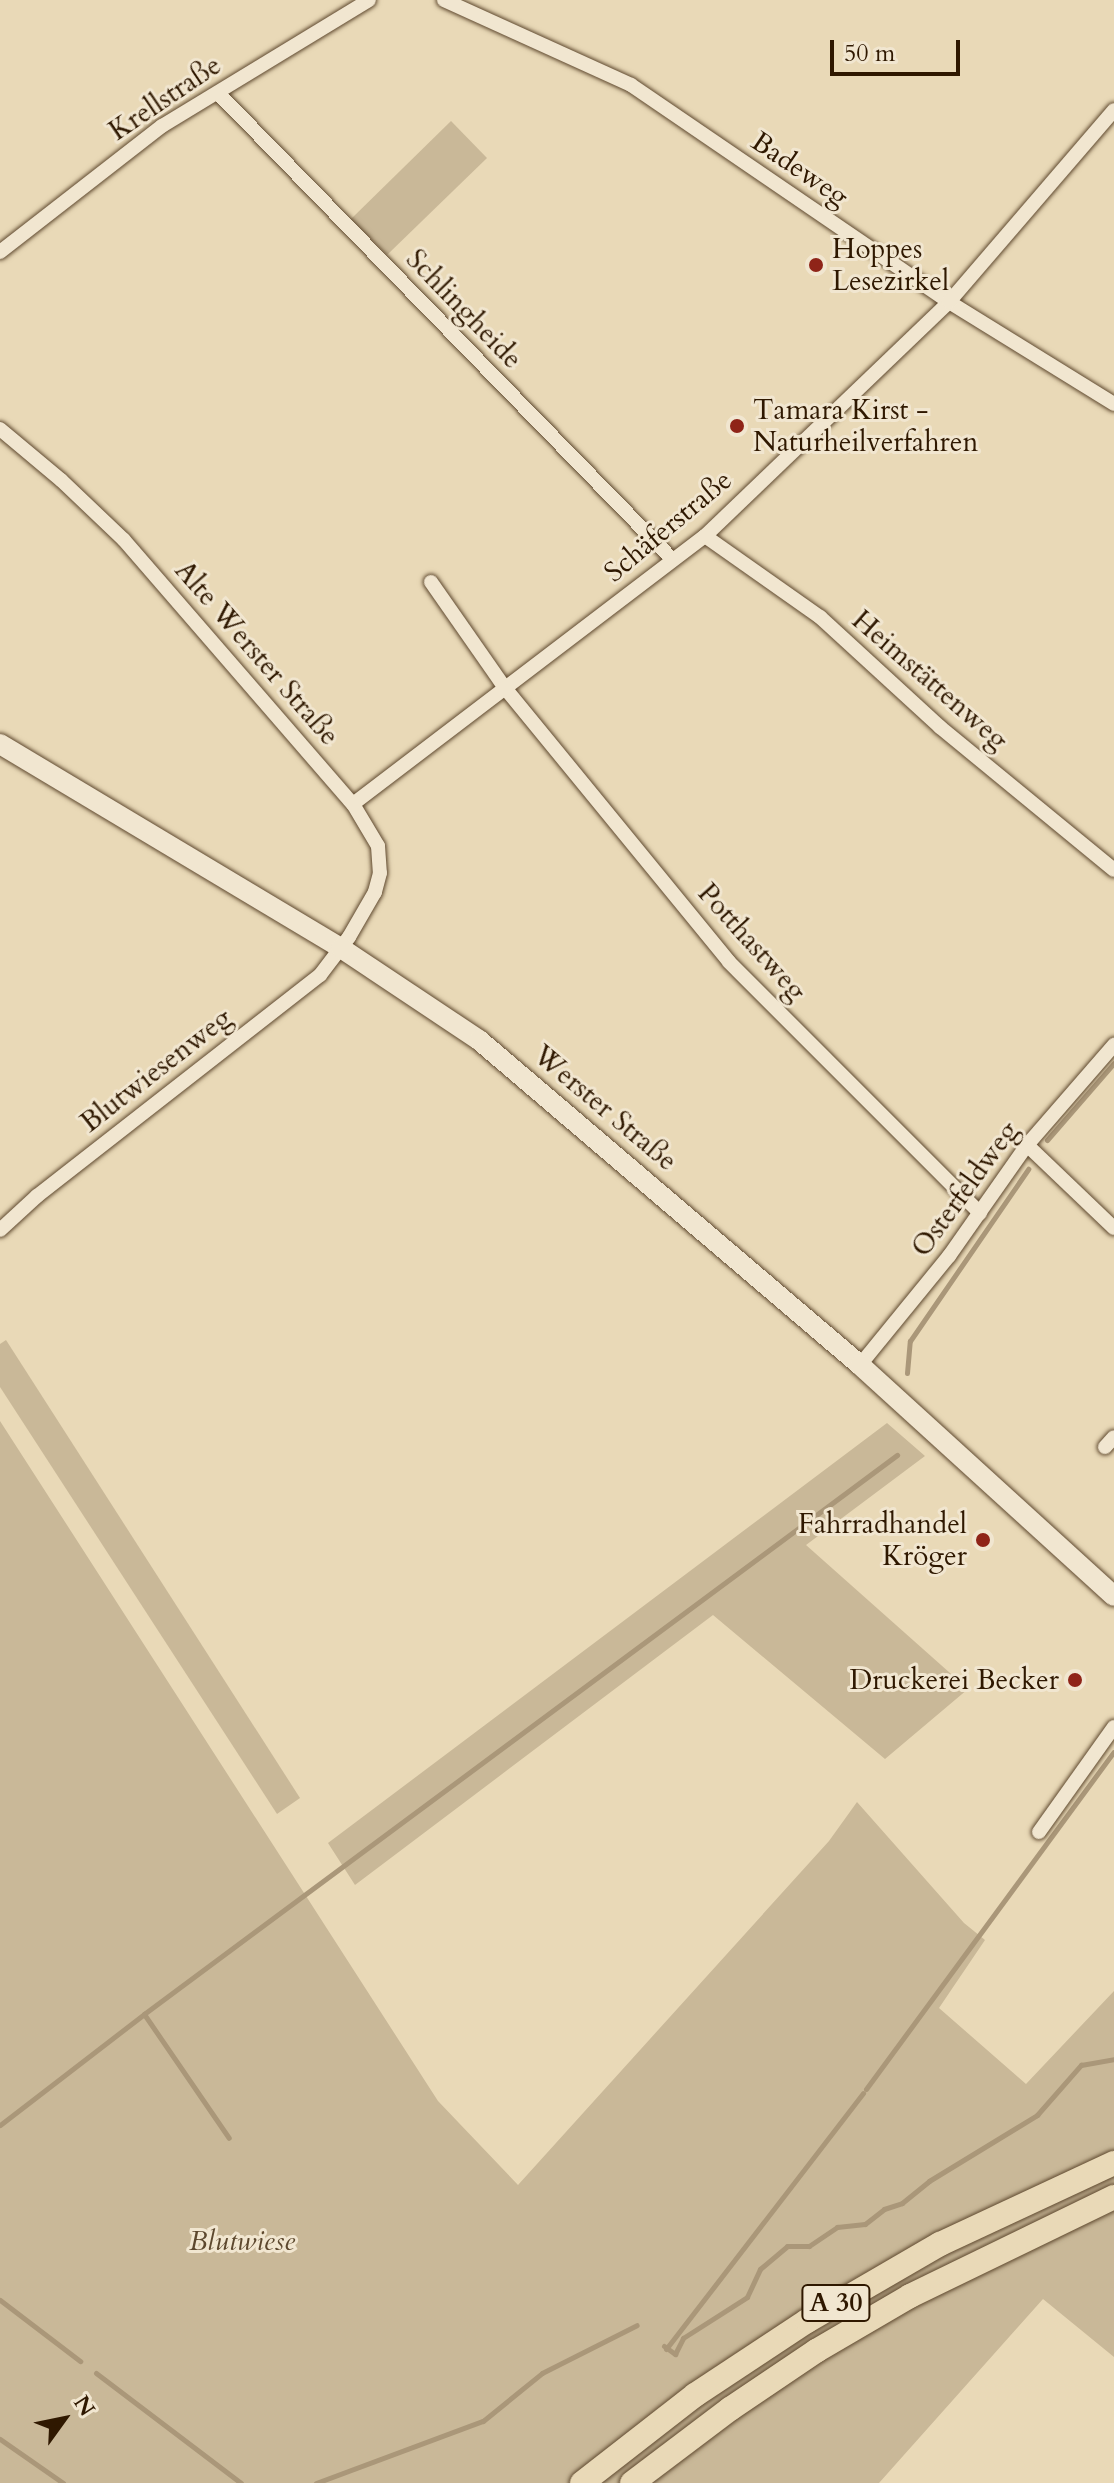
<!DOCTYPE html>
<html>
<head>
<meta charset="utf-8">
<style>
  body { margin:0 }
  #map { position:relative; width:1114px; height:2483px; overflow:hidden; background:#e9d9b7; font-family:Cardo,serif }
  div>[style] { position:absolute }
  .green>* { inset:0; background:#c9b898 }
  .stream>* { height:5px; margin:-2.5px; padding:0 2.5px; transform-origin:2.5px; border-radius:2.5px; background:#aa9779 }
  .roads { filter:drop-shadow(0 0 2px #5e482e) drop-shadow(0 0 2px #5e482e) }
  .street>* { height:14px; margin:-7px; padding:0 7px; transform-origin:7px; border-radius:7px; background:#f1e6d0 }
  .secondary>* { height:20px; margin:-10px; padding:0 10px; transform-origin:10px; border-radius:10px; background:#f1e6d0 }
  .highway>* { height:24px; margin:-12px; padding:0 12px; transform-origin:12px; border-radius:12px; background:#e9d9b7 }
  .dots>* { width:22px; height:22px; translate:-50% -50%; box-sizing:border-box; border:4px solid #f1e6d0; border-radius:50% }
  span { translate:-50% -50%; white-space:nowrap; text-align:center; line-height:1.15; -webkit-text-stroke:6px #f1e6d0; paint-order:stroke }
  .shield-label span { padding:2px 6px; background:#f1e6d0; border:2px solid; border-radius:6px; -webkit-text-stroke-width:0 }
  .shield-label { font-size:26px; color:#2f1800; font-weight:700 }
  .street-label { font-size:28px; color:#2f1800 }
  .poi-label { font-size:28px; color:#2f1800 }
  .left { translate:0 -50%; text-align:left }
  .right { translate:-100% -50%; text-align:right }
  .park-label { font-size:28px; color:#5d482e; font-style:italic }
  .north { position:absolute; left:24px; top:2379px; width:80px; height:80px; -webkit-text-stroke:6px #f1e6d0; paint-order:stroke; rotate:57deg; font-size:22px; font-weight:700; line-height:32px; text-align:center; color:#2f1800 }
  .north::after { content:''; display:block; margin:auto; width:28px; height:36px; background:#2f1800; clip-path:polygon(50% 0,100% 100%,50% 72%,0 100%) }
  .scale { position:absolute; left:830px; top:40px; width:130px; height:36px; box-sizing:border-box; border:4px solid #2f1800; border-top:0; padding-left:10px; font-size:24px; line-height:28px; white-space:nowrap; color:#2f1800; -webkit-text-stroke:6px #f1e6d0; paint-order:stroke }
</style>
</head>
<body>
<div id="map">
  <div class="green">
    <i style="clip-path:polygon(451px 121px,487px 158px,387px 255px,351px 219px)"></i>
    <i style="clip-path:polygon(6px 1340px,300px 1798px,277px 1814px,0 1387px,0 1344px)"></i>
    <i style="clip-path:polygon(0 1421px,438px 2101px,518px 2185px,829px 1841px,857px 1802px,964px 1923px,985px 1940px,939px 2008px,1026px 2084px,1114px 1991px,1114px 2357px,1043px 2299px,879px 2483px,0 2483px)"></i>
    <i style="clip-path:polygon(887px 1423px,925px 1456px,806px 1545px,968px 1689px,885px 1759px,713px 1615px,355px 1885px,328px 1843px)"></i>
  </div>
  <div class="stream">
    <i style="left:1047px;top:1140px;width:102px;rotate:-49deg"></i>
    <i style="left:907px;top:1373px;width:32px;rotate:-85deg"></i>
    <i style="left:910px;top:1341px;width:209px;rotate:-55.5deg"></i>
    <i style="left:144px;top:2014px;width:150px;rotate:55.6deg"></i>
    <i style="left:866px;top:2089px;width:418px;rotate:-53.7deg"></i>
    <i style="left:0;top:2125px;width:182px;rotate:-37.6deg"></i>
    <i style="left:144px;top:2014px;width:938px;rotate:-36.59deg"></i>
    <i style="left:0;top:2300px;width:101px;rotate:37.3deg"></i>
    <i style="left:664px;top:2346px;width:14px;rotate:36deg"></i>
    <i style="left:675px;top:2354px;width:18px;rotate:-63deg"></i>
    <i style="left:683px;top:2338px;width:76px;rotate:-32.6deg"></i>
    <i style="left:747px;top:2297px;width:31px;rotate:-65deg"></i>
    <i style="left:760px;top:2269px;width:35px;rotate:-40deg"></i>
    <i style="left:787px;top:2246px;width:22px"></i>
    <i style="left:809px;top:2246px;width:34px;rotate:-34deg"></i>
    <i style="left:837px;top:2227px;width:28px;rotate:-6deg"></i>
    <i style="left:865px;top:2224px;width:24px;rotate:-38deg"></i>
    <i style="left:884px;top:2209px;width:19px;rotate:-18deg"></i>
    <i style="left:902px;top:2203px;width:35px;rotate:-39deg"></i>
    <i style="left:929px;top:2181px;width:127px;rotate:-31.4deg"></i>
    <i style="left:1037px;top:2115px;width:67px;rotate:-48.7deg"></i>
    <i style="left:1081px;top:2065px;width:34px;rotate:-10deg"></i>
    <i style="left:666px;top:2349px;width:323px;rotate:-52.4deg"></i>
    <i style="left:96px;top:2373px;width:182px;rotate:37.2deg"></i>
    <i style="left:0;top:2439px;width:77px;rotate:34.9deg"></i>
    <i style="left:316px;top:2483px;width:178px;rotate:-20.4deg"></i>
    <i style="left:483px;top:2421px;width:76px;rotate:-39.1deg"></i>
    <i style="left:542px;top:2373px;width:106px;rotate:-26.8deg"></i>
  </div>
  <div class="roads">
    <div class="street">
      <i style="left:444px;top:0;width:205px;rotate:24.4deg"></i>
      <i style="left:631px;top:85px;width:385px;rotate:34.3deg"></i>
      <i style="left:949px;top:302px;width:194px;rotate:31.7deg"></i>
      <i style="left:218px;top:93px;width:652px;rotate:45.75deg"></i>
      <i style="left:0;top:252px;width:205px;rotate:-37.9deg"></i>
      <i style="left:162px;top:126px;width:242px;rotate:-31.3deg"></i>
      <i style="left:0;top:429px;width:80px;rotate:39.9deg"></i>
      <i style="left:61px;top:480px;width:87px;rotate:43.6deg"></i>
      <i style="left:124px;top:540px;width:349px;rotate:49.1deg"></i>
      <i style="left:353px;top:804px;width:49px;rotate:59.2deg"></i>
      <i style="left:378px;top:846px;width:27px;rotate:86deg"></i>
      <i style="left:380px;top:873px;width:20px;rotate:105deg"></i>
      <i style="left:375px;top:892px;width:52px;rotate:120deg"></i>
      <i style="left:349px;top:937px;width:48px;rotate:127.3deg"></i>
      <i style="left:320px;top:975px;width:359px;rotate:142deg"></i>
      <i style="left:37px;top:1196px;width:50px;rotate:137.4deg"></i>
      <i style="left:705px;top:536px;width:141px;rotate:35.2deg"></i>
      <i style="left:820px;top:617px;width:163px;rotate:42.5deg"></i>
      <i style="left:940px;top:727px;width:225px;rotate:39.4deg"></i>
      <i style="left:431px;top:582px;width:129px;rotate:55.1deg"></i>
      <i style="left:505px;top:688px;width:354px;rotate:50.7deg"></i>
      <i style="left:729px;top:962px;width:355px;rotate:45deg"></i>
      <i style="left:353px;top:804px;width:442px;rotate:-37.3deg"></i>
      <i style="left:705px;top:536px;width:338px;rotate:-43.8deg"></i>
      <i style="left:949px;top:302px;width:253px;rotate:-49.3deg"></i>
      <i style="left:1027px;top:1145px;width:120px;rotate:43.7deg"></i>
      <i style="left:860px;top:1365px;width:141px;rotate:-50.8deg"></i>
      <i style="left:949px;top:1256px;width:136px;rotate:-54.9deg"></i>
      <i style="left:1027px;top:1145px;width:133px;rotate:-49deg"></i>
      <i style="left:1105px;top:1447px;width:13px;rotate:-48deg"></i>
      <i style="left:1039px;top:1832px;width:129px;rotate:-54.5deg"></i>
    </div>
    <div class="secondary">
      <i style="left:0;top:744px;width:397px;rotate:30.9deg"></i>
      <i style="left:341px;top:948px;width:166px;rotate:33.7deg"></i>
      <i style="left:479px;top:1040px;width:501px;rotate:40.46deg"></i>
      <i style="left:860px;top:1365px;width:343px;rotate:42.3deg"></i>
    </div>
    <div class="highway">
      <i style="left:582px;top:2483px;width:143px;rotate:-37.9deg"></i>
      <i style="left:695px;top:2395px;width:134px;rotate:-33.5deg"></i>
      <i style="left:807px;top:2321px;width:154px;rotate:-30.1deg"></i>
      <i style="left:940px;top:2244px;width:192px;rotate:-25deg"></i>
      <i style="left:632px;top:2483px;width:123px;rotate:-37.1deg"></i>
      <i style="left:730px;top:2409px;width:104px;rotate:-34deg"></i>
      <i style="left:816px;top:2351px;width:109px;rotate:-30.3deg"></i>
      <i style="left:910px;top:2296px;width:227px;rotate:-25.9deg"></i>
    </div>
  </div>
  <div class="dots">
    <i style="left:816px;top:265px;background:#8f2418"></i>
    <i style="left:737px;top:426px;background:#8f2418"></i>
    <i style="left:983px;top:1540px;background:#8f2418"></i>
    <i style="left:1075px;top:1680px;background:#8f2418"></i>
  </div>
  <div class="shield-label">
    <span style="left:836px;top:2303px">A 30</span>
  </div>
  <div class="street-label">
    <span style="left:165px;top:98px;rotate:-34deg">Krellstraße</span>
    <span style="left:800px;top:169px;rotate:34deg">Badeweg</span>
    <span style="left:464px;top:309px;rotate:46deg">Schlingheide</span>
    <span style="left:668px;top:526px;rotate:-40deg">Schäferstraße</span>
    <span style="left:257px;top:653px;rotate:49deg">Alte Werster Straße</span>
    <span style="left:930px;top:680px;rotate:41deg">Heimstättenweg</span>
    <span style="left:752px;top:942px;rotate:48deg">Potthastweg</span>
    <span style="left:156px;top:1070px;rotate:-38deg">Blutwiesenweg</span>
    <span style="left:605px;top:1108px;rotate:40deg">Werster Straße</span>
    <span style="left:965px;top:1189px;rotate:-54deg">Osterfeldweg</span>
  </div>
  <div class="poi-label">
    <span class="left" style="left:832px;top:265px">Hoppes<br>Lesezirkel</span>
    <span class="left" style="left:753px;top:426px">Tamara Kirst -<br>Naturheilverfahren</span>
    <span class="right" style="left:967px;top:1540px">Fahrradhandel<br>Kröger</span>
    <span class="right" style="left:1059px;top:1680px">Druckerei Becker</span>
  </div>
  <div class="park-label">
    <span style="left:242px;top:2241px">Blutwiese</span>
  </div>
  <div class="north">N</div>
  <div class="scale">50 m</div>
</div>
</body>
</html>
